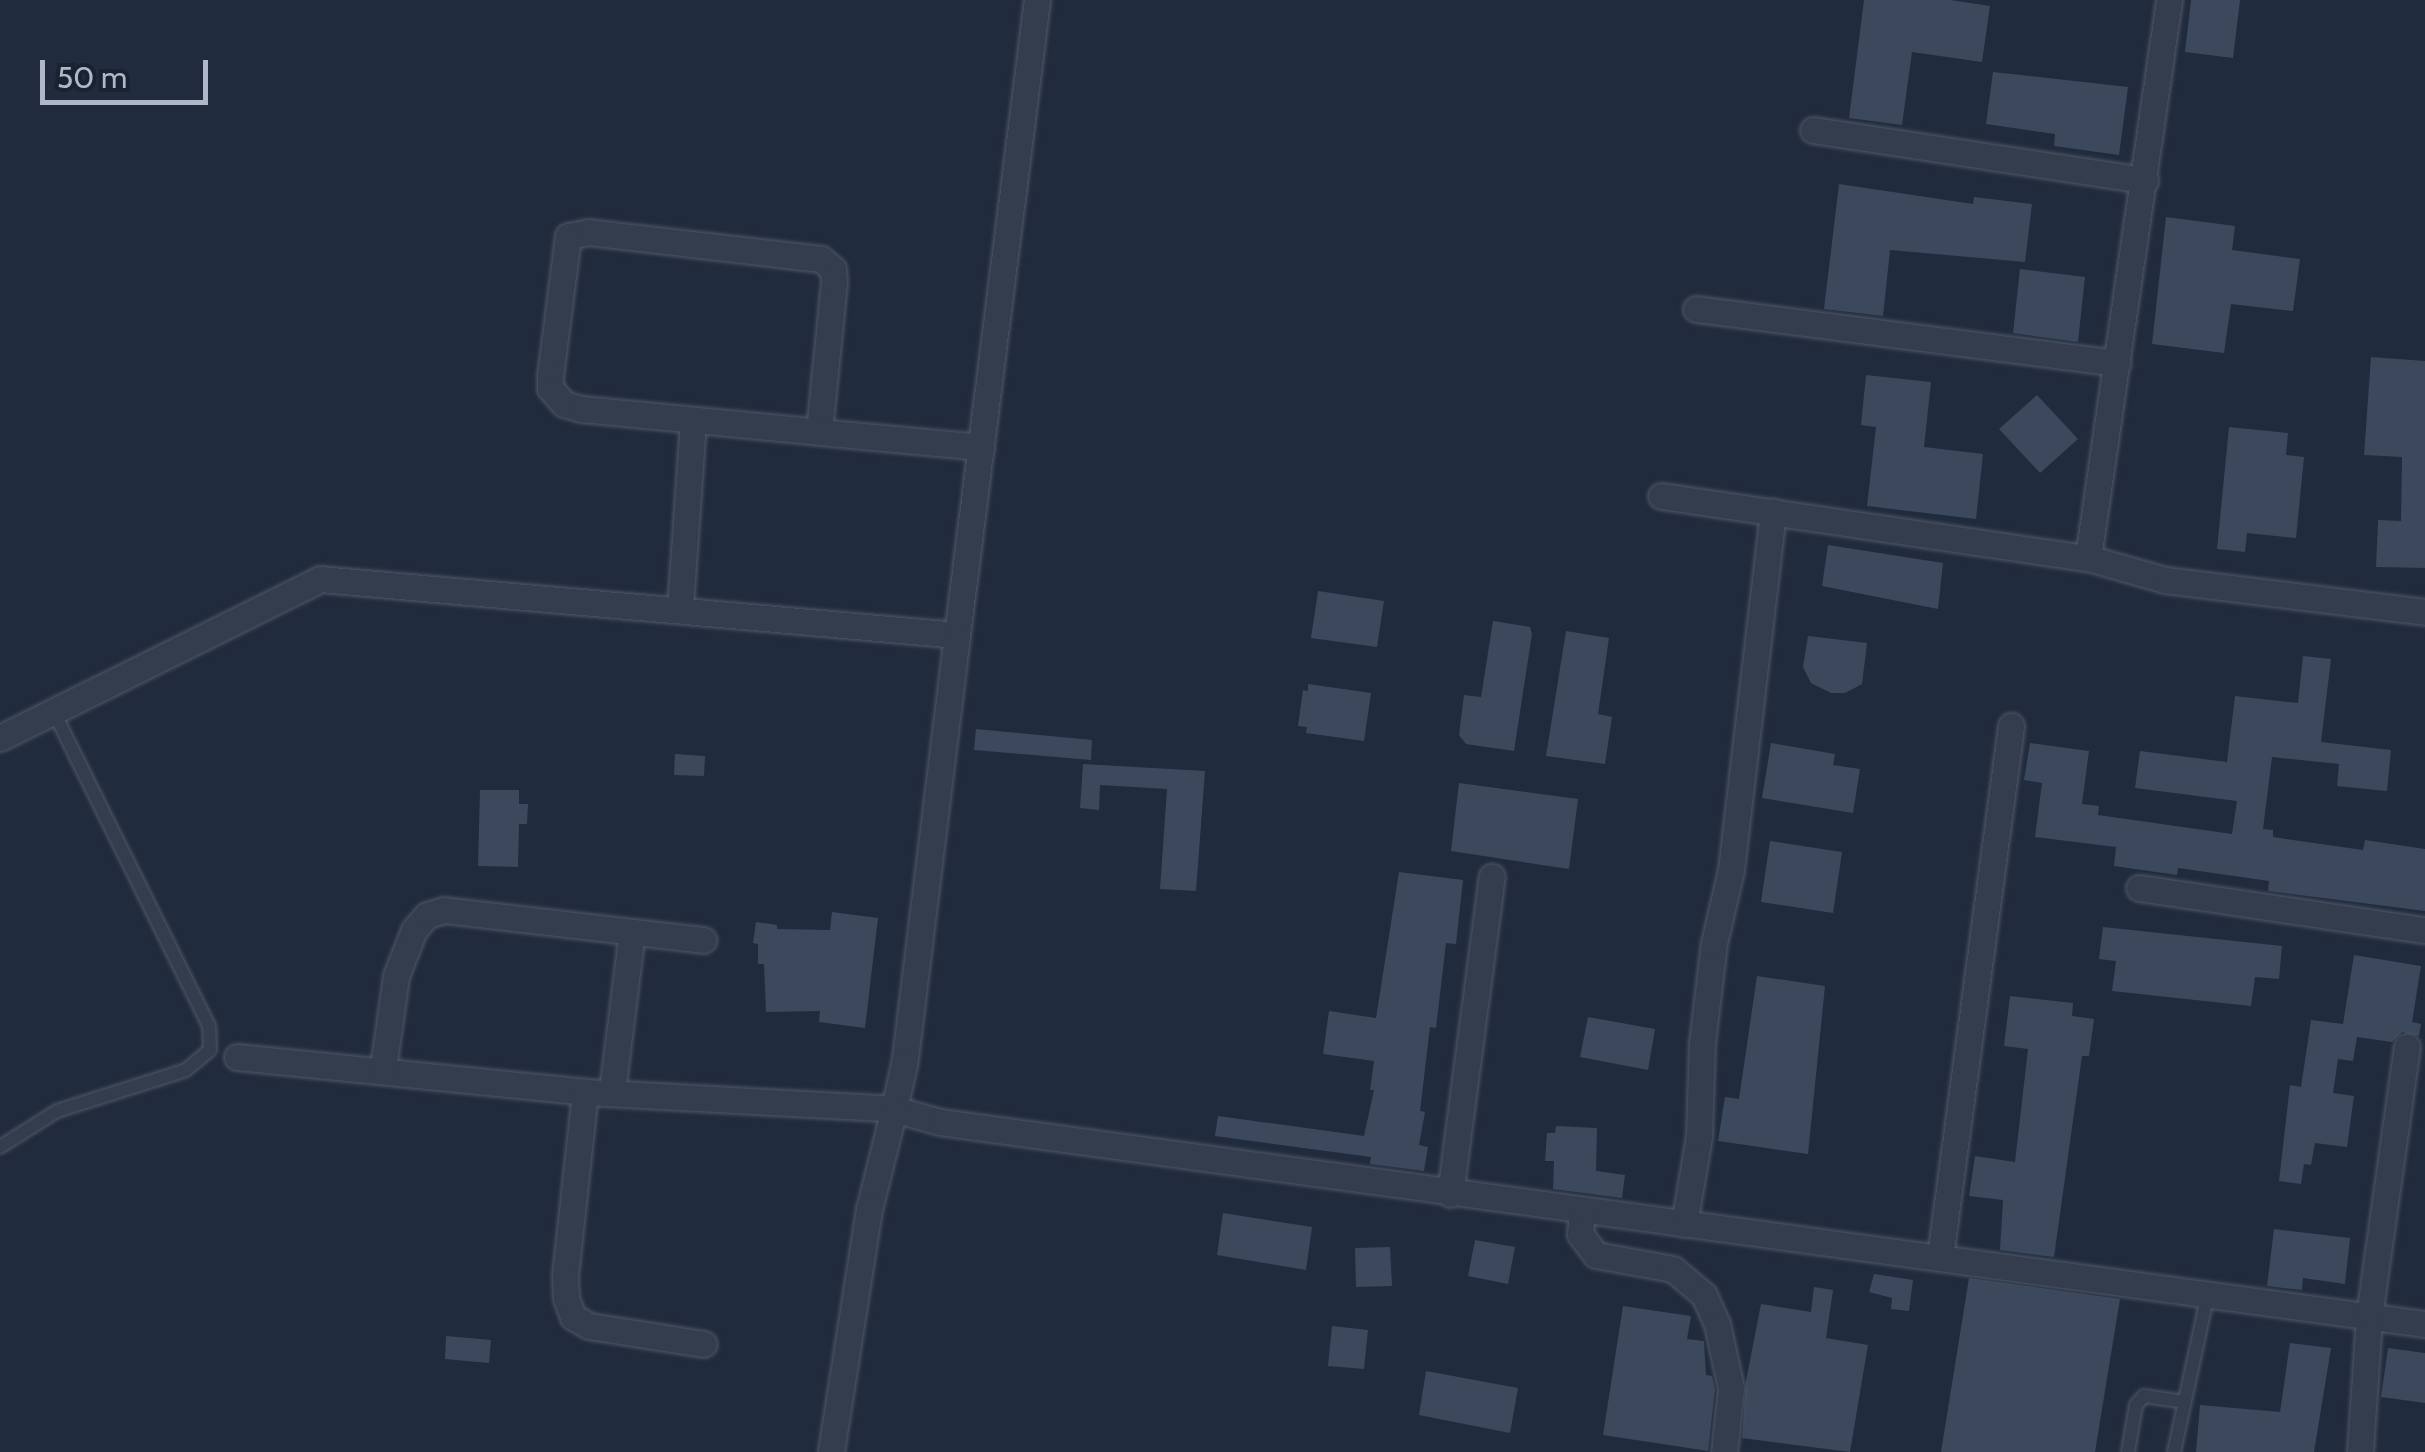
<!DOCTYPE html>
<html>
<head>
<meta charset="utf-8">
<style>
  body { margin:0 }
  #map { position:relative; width:2425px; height:1452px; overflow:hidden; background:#202b3d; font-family:Cabin,sans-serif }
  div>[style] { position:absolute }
  .building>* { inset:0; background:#3c495d }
  .roads { filter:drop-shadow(0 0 2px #4f5867) drop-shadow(0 0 2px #4f5867) }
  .service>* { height:12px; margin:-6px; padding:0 6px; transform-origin:6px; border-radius:6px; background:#343d4d }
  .minor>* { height:25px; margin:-12.5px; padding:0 12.5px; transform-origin:12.5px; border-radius:12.5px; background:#343d4d }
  span { translate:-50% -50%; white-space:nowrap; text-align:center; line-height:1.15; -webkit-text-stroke:10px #192231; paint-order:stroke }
  .scale { position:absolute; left:40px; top:60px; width:168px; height:45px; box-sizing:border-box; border:5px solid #afb8c9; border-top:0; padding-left:12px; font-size:30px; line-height:35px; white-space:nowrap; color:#afb8c9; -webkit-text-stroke:8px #192231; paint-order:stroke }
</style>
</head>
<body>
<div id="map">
  <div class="building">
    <i style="clip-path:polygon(1864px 0,1950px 0,1990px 6px,1982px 62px,1912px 52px,1902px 125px,1849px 118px)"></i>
    <i style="clip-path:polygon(2191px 0,2240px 0,2233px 58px,2185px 52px)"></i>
    <i style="clip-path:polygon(1993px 72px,2128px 87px,2119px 155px,2054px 146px,2055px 134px,1986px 124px)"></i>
    <i style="clip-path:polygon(1839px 184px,1973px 204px,1974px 197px,2032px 204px,2025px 262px,1890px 250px,1883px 316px,1824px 309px)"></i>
    <i style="clip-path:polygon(2166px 217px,2235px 226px,2232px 250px,2300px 259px,2293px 311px,2231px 304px,2224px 353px,2152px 344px)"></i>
    <i style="clip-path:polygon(2020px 269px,2085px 277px,2078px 342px,2013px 333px)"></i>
    <i style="clip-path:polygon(2371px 357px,2425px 361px,2425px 568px,2376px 567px,2378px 520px,2401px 521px,2402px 457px,2364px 455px)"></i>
    <i style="clip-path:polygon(1866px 375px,1931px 382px,1924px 447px,1983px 454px,1976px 519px,1867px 506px,1876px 427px,1861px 425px)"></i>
    <i style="clip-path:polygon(2037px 395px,2078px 439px,2040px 473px,1999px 429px)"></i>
    <i style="clip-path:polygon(2229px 427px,2288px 433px,2286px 455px,2304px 457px,2296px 538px,2247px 533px,2245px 552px,2217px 549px)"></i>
    <i style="clip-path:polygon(1828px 545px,1943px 563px,1938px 609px,1822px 586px)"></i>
    <i style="clip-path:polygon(1318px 591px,1384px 601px,1377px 647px,1311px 638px)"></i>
    <i style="clip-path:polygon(1493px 621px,1530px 627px,1532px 634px,1514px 751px,1466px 744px,1459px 735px,1464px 695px,1481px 697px)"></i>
    <i style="clip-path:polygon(1566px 631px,1609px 638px,1598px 714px,1612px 717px,1605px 764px,1546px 756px)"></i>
    <i style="clip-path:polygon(1808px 636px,1867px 643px,1862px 684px,1845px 693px,1831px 693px,1811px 683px,1803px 667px)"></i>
    <i style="clip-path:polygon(2303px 656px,2331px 659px,2321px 742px,2391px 750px,2387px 791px,2337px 786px,2339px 764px,2272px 757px,2263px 829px,2273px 830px,2273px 837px,2363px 850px,2365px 840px,2425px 849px,2425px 911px,2268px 891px,2269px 881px,2178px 868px,2177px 875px,2114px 866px,2116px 847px,2035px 837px,2042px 783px,2024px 780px,2030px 743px,2089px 751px,2082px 804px,2099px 806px,2098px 815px,2232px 834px,2237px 801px,2135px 788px,2140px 751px,2227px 762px,2235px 696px,2298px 703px)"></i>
    <i style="clip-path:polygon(1308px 684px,1371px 693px,1364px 741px,1306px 733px,1307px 727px,1298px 726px,1303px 690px,1308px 691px)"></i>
    <i style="clip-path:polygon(976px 729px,1092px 740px,1091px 760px,974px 750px)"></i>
    <i style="clip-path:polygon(1771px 743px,1835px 754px,1833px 765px,1860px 769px,1853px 813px,1762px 798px)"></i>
    <i style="clip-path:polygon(675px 754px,705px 756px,704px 776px,674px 775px)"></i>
    <i style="clip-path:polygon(1083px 764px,1205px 771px,1196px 891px,1160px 889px,1167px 789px,1100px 785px,1099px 810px,1080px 808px)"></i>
    <i style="clip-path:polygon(1459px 783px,1578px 799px,1569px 869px,1451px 851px)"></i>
    <i style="clip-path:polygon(480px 790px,519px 790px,519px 804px,528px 804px,527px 824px,519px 824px,518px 867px,478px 866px)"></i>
    <i style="clip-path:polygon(1770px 841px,1842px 852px,1833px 913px,1761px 902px)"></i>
    <i style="clip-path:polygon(1399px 872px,1463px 880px,1456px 944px,1446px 943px,1436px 1028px,1430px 1027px,1420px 1111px,1425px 1112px,1419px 1145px,1428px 1147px,1424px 1171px,1370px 1164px,1371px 1157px,1215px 1136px,1218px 1116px,1364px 1136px,1374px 1090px,1370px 1090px,1374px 1061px,1323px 1054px,1329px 1011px,1376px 1018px)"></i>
    <i style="clip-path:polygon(832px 912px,878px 918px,865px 1028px,819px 1022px,820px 1011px,766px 1012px,764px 964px,758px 964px,758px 944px,753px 943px,756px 922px,777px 925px,777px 929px,830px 930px)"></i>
    <i style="clip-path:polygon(2103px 927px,2282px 946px,2279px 979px,2255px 977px,2251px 1006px,2112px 991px,2116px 961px,2099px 959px)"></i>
    <i style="clip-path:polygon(2354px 955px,2421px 966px,2412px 1022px,2421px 1024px,2419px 1036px,2402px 1032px,2392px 1042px,2357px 1037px,2353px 1061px,2338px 1059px,2333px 1093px,2354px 1096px,2347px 1147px,2315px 1143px,2311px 1165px,2304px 1164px,2301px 1184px,2279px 1181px,2290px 1085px,2301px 1087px,2311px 1020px,2343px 1024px)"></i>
    <i style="clip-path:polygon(1757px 976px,1825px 986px,1808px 1154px,1718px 1141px,1725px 1097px,1739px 1099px)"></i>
    <i style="clip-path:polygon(2010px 996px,2073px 1003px,2072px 1016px,2094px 1019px,2089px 1056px,2082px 1056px,2054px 1257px,2000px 1250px,2003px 1200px,1969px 1196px,1975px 1156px,2015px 1162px,2028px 1049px,2004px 1046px)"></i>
    <i style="clip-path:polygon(1588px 1017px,1655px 1029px,1648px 1070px,1580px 1057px)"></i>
    <i style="clip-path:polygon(1556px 1126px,1597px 1128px,1596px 1171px,1625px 1175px,1622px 1198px,1553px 1189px,1554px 1161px,1545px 1161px,1547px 1133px,1555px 1133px)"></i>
    <i style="clip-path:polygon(1223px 1213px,1312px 1227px,1306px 1270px,1217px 1255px)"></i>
    <i style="clip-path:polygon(2274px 1229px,2350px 1238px,2345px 1284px,2303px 1278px,2302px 1290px,2267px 1286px)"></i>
    <i style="clip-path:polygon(1475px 1240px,1515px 1247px,1508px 1284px,1468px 1276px)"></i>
    <i style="clip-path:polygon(1390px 1247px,1392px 1286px,1356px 1287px,1355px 1248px)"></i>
    <i style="clip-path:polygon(1874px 1274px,1913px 1280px,1909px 1311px,1891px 1309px,1892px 1298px,1869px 1292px)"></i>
    <i style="clip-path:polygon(1969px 1278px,2120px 1299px,2095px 1452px,1941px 1452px)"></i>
    <i style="clip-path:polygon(1814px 1287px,1833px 1290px,1826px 1338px,1868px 1345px,1850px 1452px,1742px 1438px,1746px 1381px,1761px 1304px,1811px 1312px)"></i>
    <i style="clip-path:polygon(1623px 1306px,1691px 1316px,1687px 1339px,1704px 1341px,1706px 1375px,1712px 1376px,1715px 1389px,1708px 1451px,1603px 1435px)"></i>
    <i style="clip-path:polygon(1332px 1326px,1368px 1330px,1364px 1369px,1328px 1366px)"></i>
    <i style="clip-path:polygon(446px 1336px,491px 1340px,489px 1363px,445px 1359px)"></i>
    <i style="clip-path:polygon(2290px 1343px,2331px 1348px,2314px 1452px,2196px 1452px,2200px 1405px,2280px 1412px)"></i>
    <i style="clip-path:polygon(2388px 1348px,2425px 1353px,2425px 1403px,2381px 1397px)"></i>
    <i style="clip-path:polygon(1426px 1371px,1518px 1388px,1510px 1433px,1419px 1415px)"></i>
  </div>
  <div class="roads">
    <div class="service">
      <i style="left:0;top:1147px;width:67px;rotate:-32.3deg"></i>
      <i style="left:57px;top:1111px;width:135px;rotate:-17.6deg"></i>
      <i style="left:186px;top:1070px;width:31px;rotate:-40deg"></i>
      <i style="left:210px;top:1050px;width:24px;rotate:-92deg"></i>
      <i style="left:209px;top:1026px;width:352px;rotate:-116.3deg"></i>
      <i style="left:2128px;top:1452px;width:48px;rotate:-80.3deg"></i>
      <i style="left:2136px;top:1405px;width:12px;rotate:-48deg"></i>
      <i style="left:2144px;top:1396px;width:41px;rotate:8.3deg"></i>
      <i style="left:2174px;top:1452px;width:162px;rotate:-77.9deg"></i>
    </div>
    <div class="minor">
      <i style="left:1813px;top:130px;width:336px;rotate:8.6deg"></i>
      <i style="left:1696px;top:309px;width:425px;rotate:7.3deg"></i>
      <i style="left:819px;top:432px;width:152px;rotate:-84.3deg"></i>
      <i style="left:834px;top:281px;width:12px;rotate:-95deg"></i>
      <i style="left:833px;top:269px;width:16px;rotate:-140deg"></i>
      <i style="left:821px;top:259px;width:234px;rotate:-173.4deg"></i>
      <i style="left:589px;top:232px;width:21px;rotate:169deg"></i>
      <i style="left:568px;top:236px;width:141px;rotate:97.3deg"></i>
      <i style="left:550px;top:376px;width:12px;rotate:90deg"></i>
      <i style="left:550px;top:388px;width:21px;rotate:49deg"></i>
      <i style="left:564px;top:404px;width:19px;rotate:16deg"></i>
      <i style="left:582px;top:409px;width:238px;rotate:5.5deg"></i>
      <i style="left:819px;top:432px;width:163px;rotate:5.3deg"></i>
      <i style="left:1661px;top:496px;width:431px;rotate:8.3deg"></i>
      <i style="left:2088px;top:558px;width:80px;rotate:15.9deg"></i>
      <i style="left:2165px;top:580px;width:262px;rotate:7deg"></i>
      <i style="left:2088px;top:558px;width:564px;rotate:-81.74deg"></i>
      <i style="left:680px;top:608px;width:188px;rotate:-86deg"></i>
      <i style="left:957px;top:635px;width:640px;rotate:-82.82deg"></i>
      <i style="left:0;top:738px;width:357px;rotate:-26.4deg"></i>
      <i style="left:320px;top:579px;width:639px;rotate:5.02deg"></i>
      <i style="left:957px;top:635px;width:432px;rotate:97deg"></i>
      <i style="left:904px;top:1064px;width:46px;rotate:102.5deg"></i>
      <i style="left:894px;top:1109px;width:48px;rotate:15.8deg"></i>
      <i style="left:940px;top:1122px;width:1499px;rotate:7.75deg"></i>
      <i style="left:2139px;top:888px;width:289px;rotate:8.4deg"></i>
      <i style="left:237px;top:1057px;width:350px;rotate:5.7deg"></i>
      <i style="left:585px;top:1092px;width:309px;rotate:3.1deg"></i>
      <i style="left:894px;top:1109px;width:103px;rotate:104deg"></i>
      <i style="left:869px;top:1209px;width:246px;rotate:98.9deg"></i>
      <i style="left:383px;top:1069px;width:94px;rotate:-82deg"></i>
      <i style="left:396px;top:976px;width:49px;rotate:-68.6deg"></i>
      <i style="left:414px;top:930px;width:20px;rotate:-49deg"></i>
      <i style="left:427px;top:915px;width:18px;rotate:-16deg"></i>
      <i style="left:444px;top:910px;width:261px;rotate:6.6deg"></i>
      <i style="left:585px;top:1092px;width:186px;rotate:96.2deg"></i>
      <i style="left:565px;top:1277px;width:21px;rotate:87deg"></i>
      <i style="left:566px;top:1298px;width:20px;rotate:70deg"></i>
      <i style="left:573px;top:1317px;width:18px;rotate:29deg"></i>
      <i style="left:589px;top:1326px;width:116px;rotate:8.9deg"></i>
      <i style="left:612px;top:1092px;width:161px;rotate:-82.9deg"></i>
      <i style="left:1450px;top:1194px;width:320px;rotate:-82.5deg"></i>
      <i style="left:1582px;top:1211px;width:23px;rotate:95deg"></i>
      <i style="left:1580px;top:1234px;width:26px;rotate:53deg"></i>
      <i style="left:1596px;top:1255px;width:78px;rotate:10.3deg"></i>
      <i style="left:1673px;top:1269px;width:40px;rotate:40deg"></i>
      <i style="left:1704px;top:1295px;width:32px;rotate:66deg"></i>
      <i style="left:1717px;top:1324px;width:66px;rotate:77.7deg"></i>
      <i style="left:1731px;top:1388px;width:64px;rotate:96.2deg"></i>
      <i style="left:1684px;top:1224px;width:89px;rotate:-80.3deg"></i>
      <i style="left:1699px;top:1136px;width:93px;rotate:-88.2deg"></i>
      <i style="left:1702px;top:1043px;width:101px;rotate:-83.2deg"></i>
      <i style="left:1714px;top:943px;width:75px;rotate:-76.9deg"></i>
      <i style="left:1731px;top:870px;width:361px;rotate:-83.3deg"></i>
      <i style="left:1940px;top:1257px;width:536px;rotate:-82.38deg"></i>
      <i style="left:2360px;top:1452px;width:136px;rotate:-86.2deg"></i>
      <i style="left:2369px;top:1316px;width:272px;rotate:-82deg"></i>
    </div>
  </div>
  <div class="scale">50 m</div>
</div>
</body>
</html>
